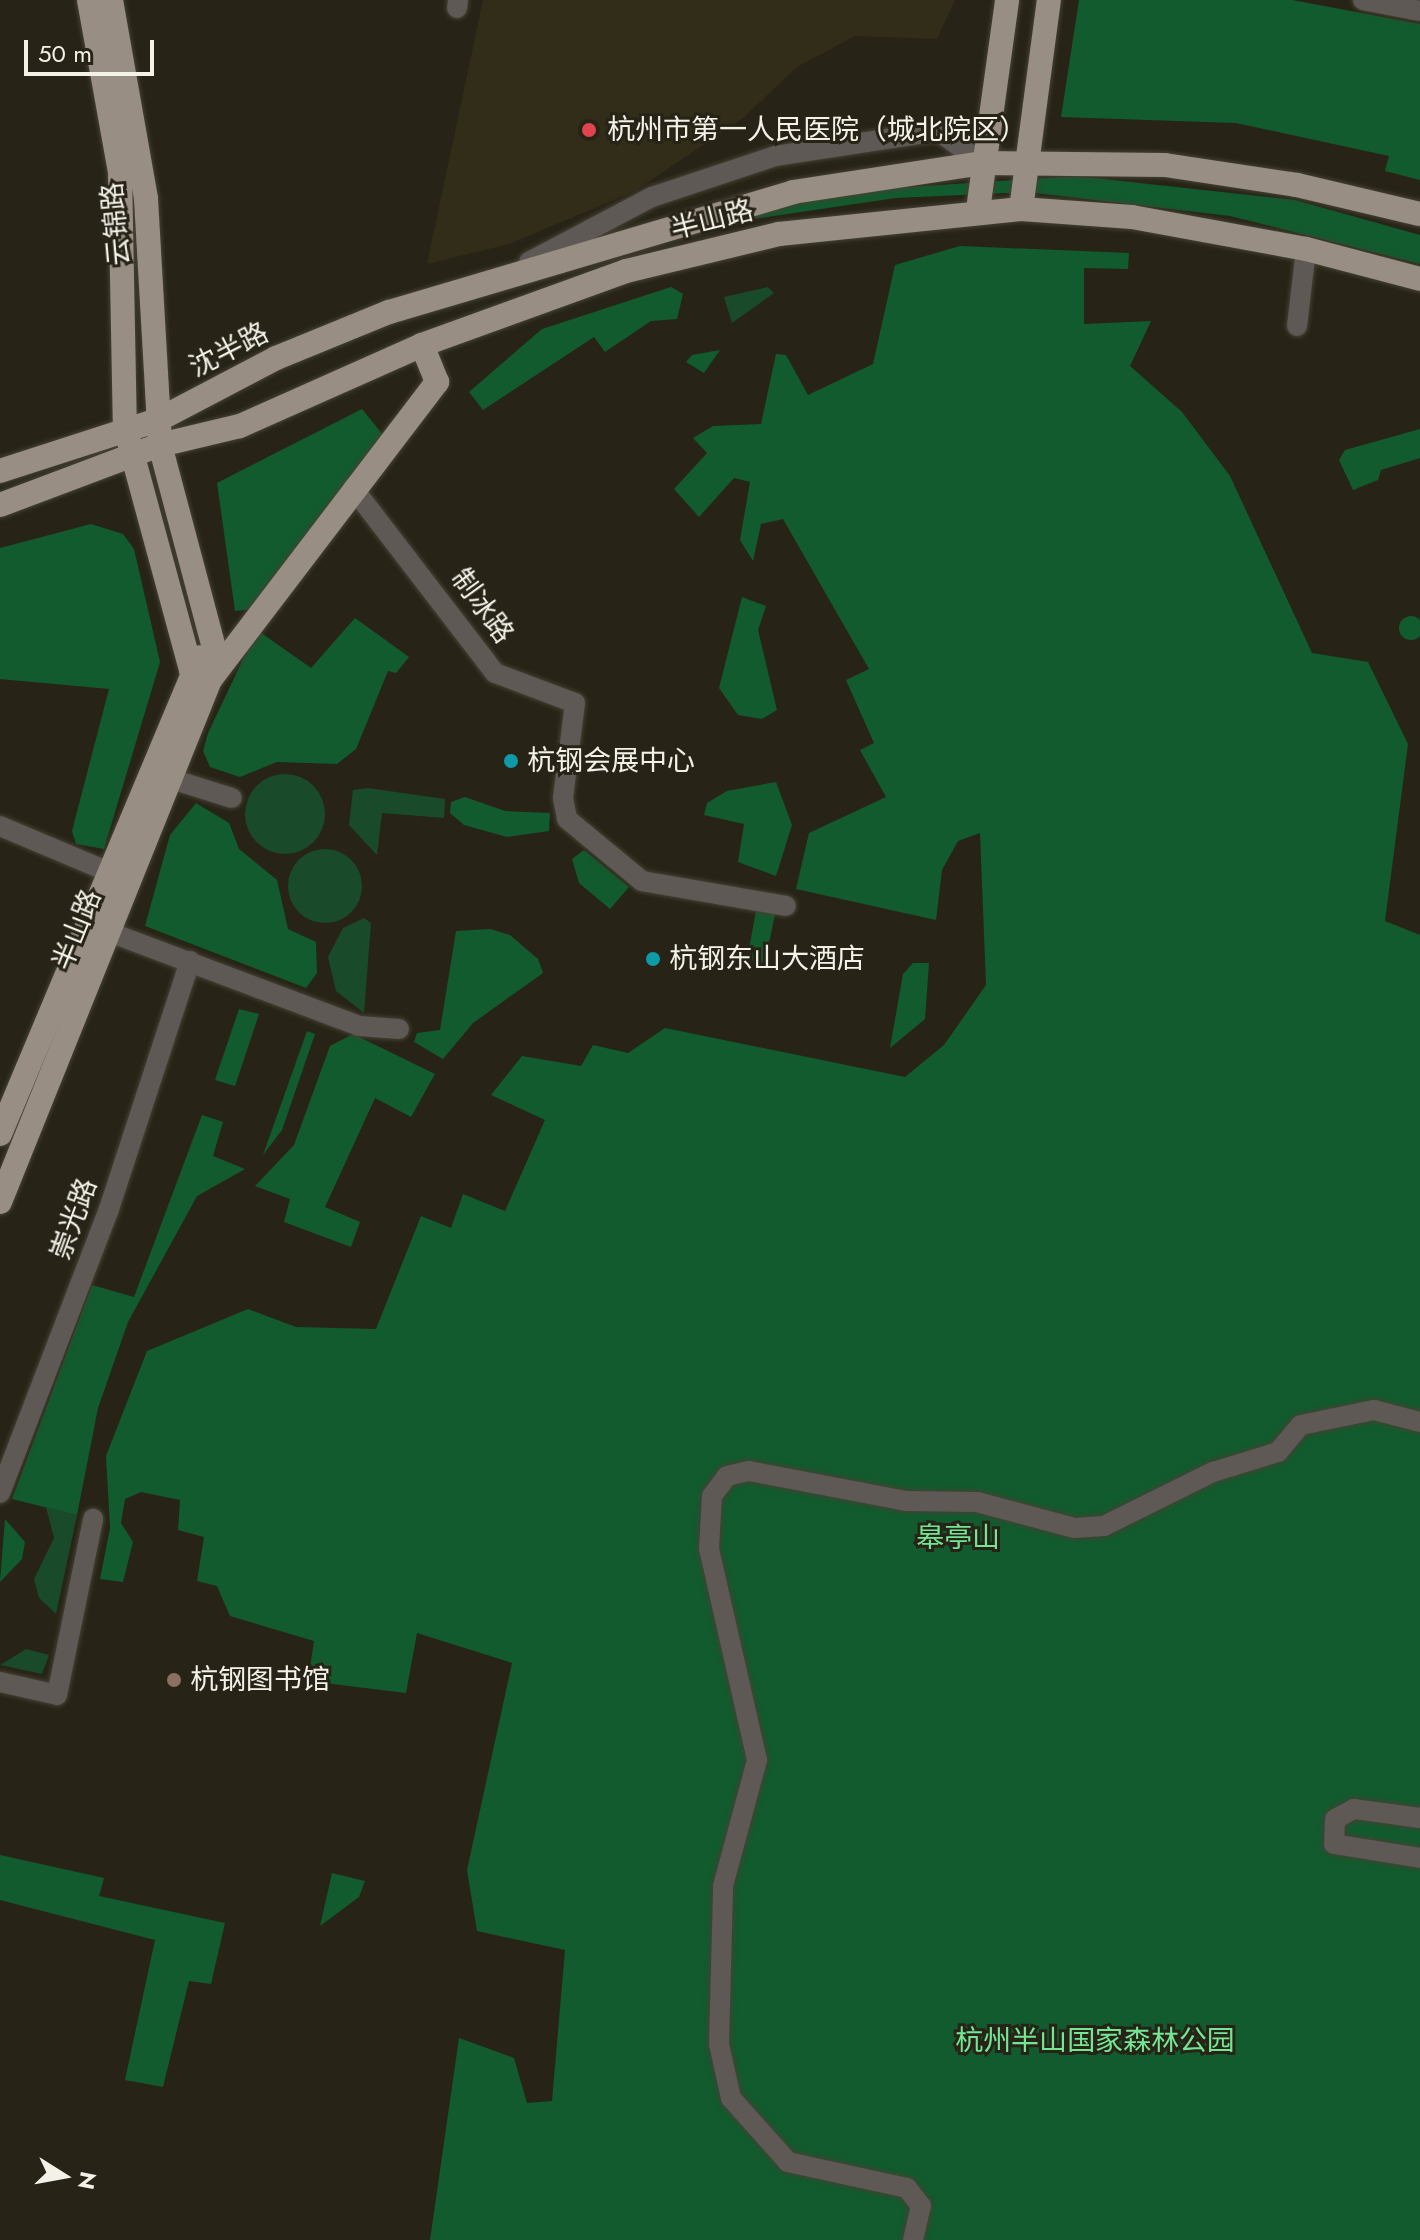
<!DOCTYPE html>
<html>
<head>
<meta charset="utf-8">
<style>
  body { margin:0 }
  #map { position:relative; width:1420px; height:2240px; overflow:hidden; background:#272417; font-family:Jost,"Noto Sans SC",sans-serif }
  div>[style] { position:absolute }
  .built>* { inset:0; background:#322d19 }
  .green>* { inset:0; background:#194a29 }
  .round { border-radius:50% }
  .forest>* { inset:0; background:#125b2e }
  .roads { filter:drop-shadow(0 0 2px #444134) drop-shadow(0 0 2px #444134) }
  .minor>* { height:20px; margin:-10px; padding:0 10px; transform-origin:10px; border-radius:10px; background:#5e5954 }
  .major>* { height:24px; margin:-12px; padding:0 12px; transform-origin:12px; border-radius:12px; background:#998e83 }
  .dots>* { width:22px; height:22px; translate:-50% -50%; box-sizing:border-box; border:4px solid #272417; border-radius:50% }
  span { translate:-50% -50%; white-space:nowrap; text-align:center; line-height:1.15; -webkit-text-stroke:6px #272417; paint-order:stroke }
  .poi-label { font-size:28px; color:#f3f1e8 }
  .left { translate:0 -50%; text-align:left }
  .street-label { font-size:28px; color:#f3f1e8 }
  .park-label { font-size:28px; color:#72e694 }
  .north { position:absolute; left:24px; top:2136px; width:80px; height:80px; -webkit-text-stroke:6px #272417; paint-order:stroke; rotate:101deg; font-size:22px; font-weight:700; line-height:32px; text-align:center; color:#f3f1e8 }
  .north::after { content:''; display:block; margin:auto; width:28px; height:36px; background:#f3f1e8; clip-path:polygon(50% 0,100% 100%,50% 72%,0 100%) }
  .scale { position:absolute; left:24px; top:40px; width:130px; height:36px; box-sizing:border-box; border:4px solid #f3f1e8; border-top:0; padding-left:10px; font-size:24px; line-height:28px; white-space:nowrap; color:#f3f1e8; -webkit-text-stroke:6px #272417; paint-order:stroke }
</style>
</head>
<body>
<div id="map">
  <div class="built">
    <i style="clip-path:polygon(483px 0,955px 0,937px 39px,855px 36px,797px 67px,743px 118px,635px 191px,509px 244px,427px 264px)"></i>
  </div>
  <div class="green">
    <i style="clip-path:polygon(768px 287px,774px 293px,732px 323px,724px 297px)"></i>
    <i class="round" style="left:245px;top:774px;width:80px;height:80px"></i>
    <i style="clip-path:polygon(368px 788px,445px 799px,444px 818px,382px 813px,377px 855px,349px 825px,353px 790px)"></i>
    <i class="round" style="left:288px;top:849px;width:74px;height:74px"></i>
    <i style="clip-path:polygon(364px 918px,371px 923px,364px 1013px,336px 991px,328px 957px,343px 928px)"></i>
    <i style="clip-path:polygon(46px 1507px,77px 1515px,56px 1614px,39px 1598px,34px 1579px,54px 1538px)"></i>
    <i style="clip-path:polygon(26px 1649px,49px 1655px,42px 1674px,0 1665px)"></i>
  </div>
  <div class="forest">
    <i style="clip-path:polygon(1079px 0,1292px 0,1420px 24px,1420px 180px,1385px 171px,1389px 156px,1236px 123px,1061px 117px)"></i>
    <i style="clip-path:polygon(1076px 176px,1295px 200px,1420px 235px,1420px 264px,1230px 216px,1027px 192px,895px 198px,692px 228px,850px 191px)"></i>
    <i style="clip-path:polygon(960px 246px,1129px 253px,1128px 269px,1084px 268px,1084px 324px,1151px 321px,1130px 366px,1182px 412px,1230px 476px,1312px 653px,1368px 662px,1408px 744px,1385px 921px,1420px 935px,1420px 2240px,430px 2240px,459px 2038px,514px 2058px,527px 2103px,552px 2101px,565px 1950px,477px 1931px,467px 1870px,512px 1663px,417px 1633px,406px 1693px,308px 1681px,314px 1641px,230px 1616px,217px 1586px,197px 1581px,204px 1537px,178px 1530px,180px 1500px,141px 1492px,125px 1499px,121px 1523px,133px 1542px,123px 1582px,100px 1579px,110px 1528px,106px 1456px,147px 1351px,248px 1309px,296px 1327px,376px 1329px,421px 1216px,451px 1228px,463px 1194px,505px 1211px,545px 1120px,491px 1095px,522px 1056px,581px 1066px,593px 1045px,628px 1053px,665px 1028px,905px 1077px,944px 1045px,986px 985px,980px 833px,958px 841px,942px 870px,936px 920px,796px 889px,809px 833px,886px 797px,860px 750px,874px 743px,846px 680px,869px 669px,783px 519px,761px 524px,753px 561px,740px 540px,750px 482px,734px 478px,699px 517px,674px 489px,707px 453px,693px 438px,713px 426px,761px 424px,776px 354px,786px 355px,808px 395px,873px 364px,895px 265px)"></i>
    <i style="clip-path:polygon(671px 287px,683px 294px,677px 319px,651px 321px,605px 352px,594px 337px,483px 410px,469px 392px,542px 329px)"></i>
    <i style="clip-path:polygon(720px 350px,704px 373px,686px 362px,692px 355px)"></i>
    <i style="clip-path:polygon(362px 409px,383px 435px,256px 609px,235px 611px,217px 483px)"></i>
    <i style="clip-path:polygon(1420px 429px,1420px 458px,1381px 470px,1378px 480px,1353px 490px,1339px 460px,1345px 450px)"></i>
    <i style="clip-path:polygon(91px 524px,123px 534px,134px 549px,160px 662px,104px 849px,76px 844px,72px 831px,109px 689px,0 679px,0 548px)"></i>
    <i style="clip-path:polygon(742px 597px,766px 606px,758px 630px,777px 710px,762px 719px,738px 715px,719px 688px)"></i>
    <i class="round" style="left:1399px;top:616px;width:24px;height:24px"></i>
    <i style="clip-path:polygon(355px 618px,409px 657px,396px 673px,388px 671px,356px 749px,337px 764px,277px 762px,240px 777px,210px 767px,203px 751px,208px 733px,257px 630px,311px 668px)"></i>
    <i style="clip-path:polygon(776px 782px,792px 825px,776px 876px,738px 862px,744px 824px,704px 815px,707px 803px,727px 791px)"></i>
    <i style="clip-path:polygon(465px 797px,505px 811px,550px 813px,549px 831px,507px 837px,464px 825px,450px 813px,451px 802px)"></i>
    <i style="clip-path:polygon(196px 803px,229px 823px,239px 849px,277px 880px,288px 929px,316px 942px,317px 973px,306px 988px,145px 926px,170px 835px)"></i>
    <i style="clip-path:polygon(584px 850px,629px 887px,610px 909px,579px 883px,572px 859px)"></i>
    <i style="clip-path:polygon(756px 911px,775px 914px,765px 963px,747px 960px)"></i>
    <i style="clip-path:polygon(490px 929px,510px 935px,538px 959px,543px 973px,473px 1023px,443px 1059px,414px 1042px,417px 1033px,440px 1030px,456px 931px)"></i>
    <i style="clip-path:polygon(913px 963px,929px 963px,925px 1019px,890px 1048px,903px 974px)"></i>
    <i style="clip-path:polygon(239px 1009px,259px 1014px,235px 1086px,215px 1080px)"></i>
    <i style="clip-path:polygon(307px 1031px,315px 1034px,282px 1130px,263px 1155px)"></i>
    <i style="clip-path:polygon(353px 1034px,435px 1074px,411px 1117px,375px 1098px,325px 1207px,360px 1222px,351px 1247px,284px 1222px,290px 1199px,255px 1186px,294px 1145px,330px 1046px)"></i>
    <i style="clip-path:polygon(202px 1115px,223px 1122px,213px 1156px,245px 1169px,197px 1196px,128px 1322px,98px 1408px,77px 1515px,12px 1499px,92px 1285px,134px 1297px)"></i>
    <i style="clip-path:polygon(5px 1519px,25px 1542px,22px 1559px,0 1582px)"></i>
    <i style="clip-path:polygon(0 1855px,104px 1878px,99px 1896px,225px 1923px,211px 1984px,189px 1981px,163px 2087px,125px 2080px,155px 1940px,0 1900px)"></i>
    <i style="clip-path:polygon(332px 1873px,365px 1881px,359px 1897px,320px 1926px)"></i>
  </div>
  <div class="roads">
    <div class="minor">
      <i style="left:1363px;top:0;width:58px;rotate:10.9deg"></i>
      <i style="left:457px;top:8px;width:8px;rotate:-83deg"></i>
      <i style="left:529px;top:262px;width:139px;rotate:-27.9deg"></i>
      <i style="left:652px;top:197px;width:130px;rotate:-18.4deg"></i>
      <i style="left:775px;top:156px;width:165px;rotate:-8.7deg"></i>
      <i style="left:938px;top:131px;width:54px;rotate:36deg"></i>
      <i style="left:1297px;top:326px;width:78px;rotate:-83.3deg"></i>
      <i style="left:353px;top:488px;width:233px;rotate:52.5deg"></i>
      <i style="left:495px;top:673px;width:85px;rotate:20.6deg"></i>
      <i style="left:575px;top:703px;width:96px;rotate:97.2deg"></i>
      <i style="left:563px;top:798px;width:21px;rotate:79deg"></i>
      <i style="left:567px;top:819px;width:97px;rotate:39.6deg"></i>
      <i style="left:642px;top:881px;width:146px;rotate:9.8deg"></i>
      <i style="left:165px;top:777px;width:70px;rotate:17.4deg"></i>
      <i style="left:0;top:826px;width:131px;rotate:22.9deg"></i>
      <i style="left:109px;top:932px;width:267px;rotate:20.6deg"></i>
      <i style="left:359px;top:1026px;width:40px;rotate:4.3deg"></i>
      <i style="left:0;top:1493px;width:304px;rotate:-69deg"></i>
      <i style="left:109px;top:1209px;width:261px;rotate:-71.9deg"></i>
      <i style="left:0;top:1682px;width:58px;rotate:12.8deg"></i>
      <i style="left:57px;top:1695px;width:180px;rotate:-78.4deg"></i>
      <i style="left:1420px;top:1818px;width:67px;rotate:-172.2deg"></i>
      <i style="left:1354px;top:1809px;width:21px;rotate:152deg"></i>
      <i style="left:1335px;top:1819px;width:25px;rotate:92deg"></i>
      <i style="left:1334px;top:1844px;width:87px;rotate:9.2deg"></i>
      <i style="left:913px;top:2240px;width:35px;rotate:-77deg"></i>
      <i style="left:921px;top:2206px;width:23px;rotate:-128deg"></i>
      <i style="left:907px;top:2188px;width:122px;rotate:-167.7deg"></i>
      <i style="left:788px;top:2162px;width:86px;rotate:-131.7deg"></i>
      <i style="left:731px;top:2098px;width:55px;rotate:-102.5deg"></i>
      <i style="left:719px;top:2044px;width:158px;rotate:-88.5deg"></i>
      <i style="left:723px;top:1886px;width:131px;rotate:-74.9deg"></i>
      <i style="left:757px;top:1760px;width:216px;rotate:-102.8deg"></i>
      <i style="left:709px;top:1549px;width:53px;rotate:-86.8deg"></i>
      <i style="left:712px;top:1496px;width:25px;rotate:-53deg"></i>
      <i style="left:727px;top:1476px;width:23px;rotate:-13deg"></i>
      <i style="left:749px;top:1471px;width:160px;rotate:10.8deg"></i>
      <i style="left:906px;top:1501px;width:71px;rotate:0.8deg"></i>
      <i style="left:977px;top:1502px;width:101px;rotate:14.9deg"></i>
      <i style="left:1075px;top:1528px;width:29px;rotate:-4deg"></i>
      <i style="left:1104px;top:1526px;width:122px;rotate:-26.4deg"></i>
      <i style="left:1213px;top:1472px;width:68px;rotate:-17.1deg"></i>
      <i style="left:1278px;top:1452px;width:35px;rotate:-50deg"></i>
      <i style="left:1301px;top:1425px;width:75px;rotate:-11.6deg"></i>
      <i style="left:1374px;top:1410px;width:48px;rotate:14.6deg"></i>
    </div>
    <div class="major">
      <i style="left:89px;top:0;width:176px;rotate:79.8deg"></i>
      <i style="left:120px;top:173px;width:254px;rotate:88.9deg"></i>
      <i style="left:125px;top:427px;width:252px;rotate:74.8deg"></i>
      <i style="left:191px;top:670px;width:21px;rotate:28deg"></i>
      <i style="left:111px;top:0;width:202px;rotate:80deg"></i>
      <i style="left:146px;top:199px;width:246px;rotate:86.7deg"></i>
      <i style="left:160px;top:445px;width:229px;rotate:75.1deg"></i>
      <i style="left:1021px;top:209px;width:211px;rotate:-82.4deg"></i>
      <i style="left:978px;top:210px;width:212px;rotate:-82.1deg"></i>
      <i style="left:0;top:471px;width:166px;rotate:-17.9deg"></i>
      <i style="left:158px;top:420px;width:133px;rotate:-27.7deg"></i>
      <i style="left:276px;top:358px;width:122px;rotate:-22.2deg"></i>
      <i style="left:389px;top:312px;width:421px;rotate:-16.5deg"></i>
      <i style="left:793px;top:192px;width:191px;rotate:-8.7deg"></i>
      <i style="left:982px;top:163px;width:183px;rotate:0.6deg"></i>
      <i style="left:1165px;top:165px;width:134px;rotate:8.6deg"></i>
      <i style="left:1297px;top:185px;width:126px;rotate:13.3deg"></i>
      <i style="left:0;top:505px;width:171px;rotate:-20.6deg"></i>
      <i style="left:160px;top:445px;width:82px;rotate:-13.4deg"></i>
      <i style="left:240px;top:426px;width:199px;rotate:-24deg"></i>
      <i style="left:422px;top:345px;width:217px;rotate:-19.9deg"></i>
      <i style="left:626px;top:271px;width:157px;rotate:-13.6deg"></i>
      <i style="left:779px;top:234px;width:243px;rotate:-5.9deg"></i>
      <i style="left:1021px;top:209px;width:111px;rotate:4.1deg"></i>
      <i style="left:1132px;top:217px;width:177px;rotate:10.4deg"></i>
      <i style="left:1306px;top:249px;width:118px;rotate:14.7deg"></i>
      <i style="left:0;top:1134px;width:517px;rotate:-67.25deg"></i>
      <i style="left:0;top:1202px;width:563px;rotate:-68.09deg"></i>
      <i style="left:210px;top:680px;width:375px;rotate:-52.7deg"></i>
      <i style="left:437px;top:382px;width:40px;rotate:-112deg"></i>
    </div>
  </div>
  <div class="dots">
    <i style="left:589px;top:130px;background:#e0444e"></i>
    <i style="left:511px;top:761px;background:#0f9aa8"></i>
    <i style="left:653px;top:959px;background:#0f9aa8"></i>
    <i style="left:174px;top:1680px;background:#8d6e63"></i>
  </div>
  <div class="poi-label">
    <span class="left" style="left:607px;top:130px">杭州市第一人民医院（城北院区）</span>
    <span class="left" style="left:527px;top:761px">杭钢会展中心</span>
    <span class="left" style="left:669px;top:959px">杭钢东山大酒店</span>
    <span class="left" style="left:190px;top:1680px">杭钢图书馆</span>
  </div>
  <div class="street-label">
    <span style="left:712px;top:220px;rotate:-14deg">半山路</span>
    <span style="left:116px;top:224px;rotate:-95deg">云锦路</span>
    <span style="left:229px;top:350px;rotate:-27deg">沈半路</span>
    <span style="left:482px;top:606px;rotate:54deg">制冰路</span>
    <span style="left:77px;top:930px;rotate:-68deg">半山路</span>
    <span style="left:74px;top:1219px;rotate:-70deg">崇光路</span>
  </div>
  <div class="park-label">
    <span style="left:958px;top:1538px">皋亭山</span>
    <span style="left:1095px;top:2041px">杭州半山国家森林公园</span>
  </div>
  <div class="north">N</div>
  <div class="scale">50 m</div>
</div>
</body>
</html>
